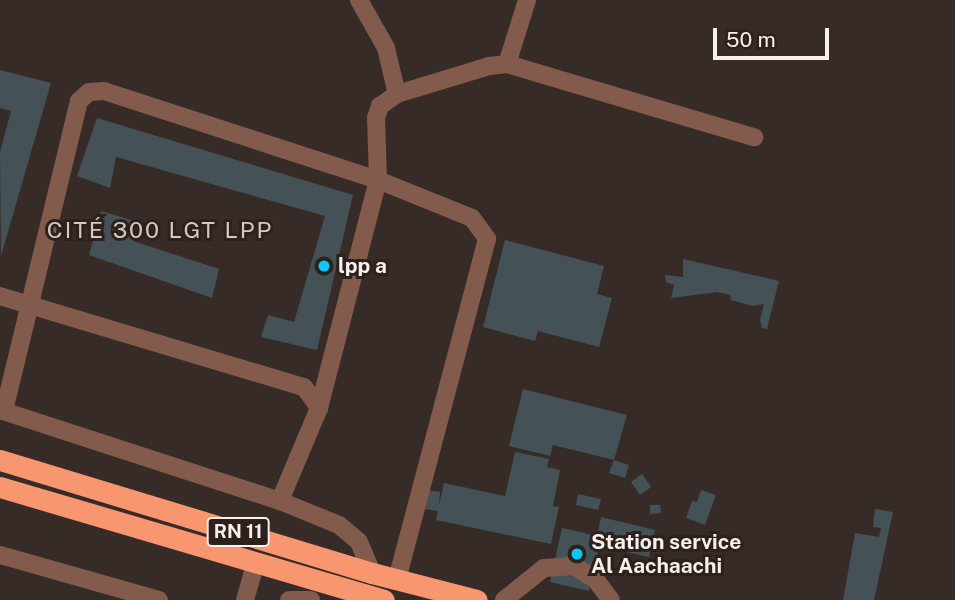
<!DOCTYPE html>
<html>
<head>
<meta charset="utf-8">
<style>
  body { margin:0 }
  #map { position:relative; width:955px; height:600px; overflow:hidden; background:#372b27; font-family:"Public Sans",sans-serif }
  div>[style] { position:absolute }
  .building>* { inset:0; background:#445257 }
  .minor>* { height:18px; margin:-9px; padding:0 9px; transform-origin:9px; border-radius:9px; background:#835b4c }
  .highway>* { height:21px; margin:-10.5px; padding:0 10.5px; transform-origin:10.5px; border-radius:10.5px; background:#f89670 }
  .dots>* { width:19px; height:19px; translate:-50% -50%; box-sizing:border-box; border:4px solid #2d211d; border-radius:50% }
  span { translate:-50% -50%; white-space:nowrap; text-align:center; line-height:1.15; -webkit-text-stroke:6px #2d211d; paint-order:stroke }
  .shield-label span { padding:2px 5px; background:#2d211d; border:2px solid; border-radius:5px; -webkit-text-stroke-width:0 }
  .shield-label { font-size:19px; color:#f8f0ed; font-weight:700 }
  .poi-label { font-size:21px; color:#f8f0ed; font-weight:700 }
  .left { translate:0 -50%; text-align:left }
  .neighbourhood-label { font-size:23px; color:#d6c7c1; letter-spacing:2px }
  .scale { position:absolute; left:713px; top:28px; width:116px; height:32px; box-sizing:border-box; border:4px solid #f8f0ed; border-top:0; padding-left:9px; font-size:21px; line-height:24px; white-space:nowrap; color:#f8f0ed; -webkit-text-stroke:5px #2d211d; paint-order:stroke }
</style>
</head>
<body>
<div id="map">
  <div class="building">
    <i style="clip-path:polygon(0 70px,51px 83px,1px 256px,0 152px,11px 111px,0 108px)"></i>
    <i style="clip-path:polygon(97px 118px,353px 195px,317px 350px,261px 337px,268px 315px,294px 322px,325px 216px,116px 157px,110px 188px,77px 176px)"></i>
    <i style="clip-path:polygon(101px 211px,131px 220px,133px 241px,219px 269px,212px 298px,89px 255px)"></i>
    <i style="clip-path:polygon(505px 240px,604px 266px,597px 294px,612px 298px,599px 347px,538px 331px,535px 341px,483px 327px)"></i>
    <i style="clip-path:polygon(683px 259px,779px 281px,767px 329px,762px 328px,760px 320px,764px 304px,753px 306px,731px 300px,730px 295px,717px 292px,671px 298px,674px 285px,666px 282px,665px 275px,683px 277px)"></i>
    <i style="clip-path:polygon(523px 389px,627px 415px,614px 460px,629px 465px,625px 478px,609px 473px,614px 460px,553px 445px,550px 456px,509px 446px)"></i>
    <i style="clip-path:polygon(515px 452px,549px 459px,547px 467px,560px 470px,553px 506px,559px 507px,551px 544px,436px 520px,438px 511px,425px 509px,427px 490px,440px 492px,439px 505px,444px 483px,505px 496px)"></i>
    <i style="clip-path:polygon(642px 474px,651px 487px,640px 495px,631px 482px)"></i>
    <i style="clip-path:polygon(701px 490px,716px 495px,705px 525px,686px 518px,692px 501px,697px 502px)"></i>
    <i style="clip-path:polygon(578px 494px,601px 499px,598px 510px,576px 505px)"></i>
    <i style="clip-path:polygon(650px 505px,660px 505px,661px 513px,650px 514px)"></i>
    <i style="clip-path:polygon(875px 509px,893px 512px,874px 600px,843px 600px,855px 533px,879px 537px,881px 528px,873px 527px)"></i>
    <i style="clip-path:polygon(601px 517px,655px 530px,649px 557px,599px 546px,589px 591px,550px 582px,562px 528px,597px 536px)"></i>
  </div>
  <div class="minor">
    <i style="left:359px;top:0;width:55px;rotate:60.6deg"></i>
    <i style="left:386px;top:48px;width:47px;rotate:76.6deg"></i>
    <i style="left:507px;top:64px;width:67px;rotate:-72.6deg"></i>
    <i style="left:0;top:296px;width:317px;rotate:16.7deg"></i>
    <i style="left:304px;top:387px;width:26px;rotate:54deg"></i>
    <i style="left:319px;top:408px;width:101px;rotate:112.8deg"></i>
    <i style="left:319px;top:408px;width:236px;rotate:-75.5deg"></i>
    <i style="left:378px;top:180px;width:62px;rotate:-91.8deg"></i>
    <i style="left:376px;top:118px;width:13px;rotate:-72deg"></i>
    <i style="left:380px;top:106px;width:21px;rotate:-35deg"></i>
    <i style="left:397px;top:94px;width:96px;rotate:-16.9deg"></i>
    <i style="left:489px;top:66px;width:18px;rotate:-6deg"></i>
    <i style="left:507px;top:64px;width:258px;rotate:16.5deg"></i>
    <i style="left:0;top:410px;width:294px;rotate:18deg"></i>
    <i style="left:280px;top:501px;width:64px;rotate:22.1deg"></i>
    <i style="left:339px;top:525px;width:26px;rotate:40deg"></i>
    <i style="left:359px;top:542px;width:34px;rotate:67deg"></i>
    <i style="left:4px;top:411px;width:319px;rotate:-76.4deg"></i>
    <i style="left:79px;top:101px;width:13px;rotate:-42deg"></i>
    <i style="left:89px;top:92px;width:15px;rotate:-4deg"></i>
    <i style="left:104px;top:91px;width:288px;rotate:18deg"></i>
    <i style="left:378px;top:180px;width:101px;rotate:22deg"></i>
    <i style="left:472px;top:218px;width:26px;rotate:54deg"></i>
    <i style="left:487px;top:239px;width:350px;rotate:104.8deg"></i>
    <i style="left:0;top:555px;width:165px;rotate:15.8deg"></i>
    <i style="left:245px;top:600px;width:40px;rotate:-74deg"></i>
    <i style="left:289px;top:600px;width:22px"></i>
    <i style="left:504px;top:600px;width:51px;rotate:-38.7deg"></i>
    <i style="left:544px;top:568px;width:30px;rotate:-4deg"></i>
    <i style="left:574px;top:566px;width:25px;rotate:32deg"></i>
    <i style="left:595px;top:579px;width:26px;rotate:53deg"></i>
  </div>
  <div class="highway">
    <i style="left:0;top:460px;width:389px;rotate:16.9deg"></i>
    <i style="left:372px;top:573px;width:108px;rotate:14.4deg"></i>
    <i style="left:0;top:487px;width:400px;rotate:16.4deg"></i>
  </div>
  <div class="dots">
    <i style="left:324px;top:266px;background:#09cafa"></i>
    <i style="left:577px;top:554px;background:#09cafa"></i>
  </div>
  <div class="shield-label">
    <span style="left:238px;top:532px">RN 11</span>
  </div>
  <div class="poi-label">
    <span class="left" style="left:338px;top:266px">lpp a</span>
    <span class="left" style="left:591px;top:554px">Station service<br>Al Aachaachi</span>
  </div>
  <div class="neighbourhood-label">
    <span style="left:160px;top:230px">CITÉ 300 LGT LPP</span>
  </div>
  <div class="scale">50 m</div>
</div>
</body>
</html>
